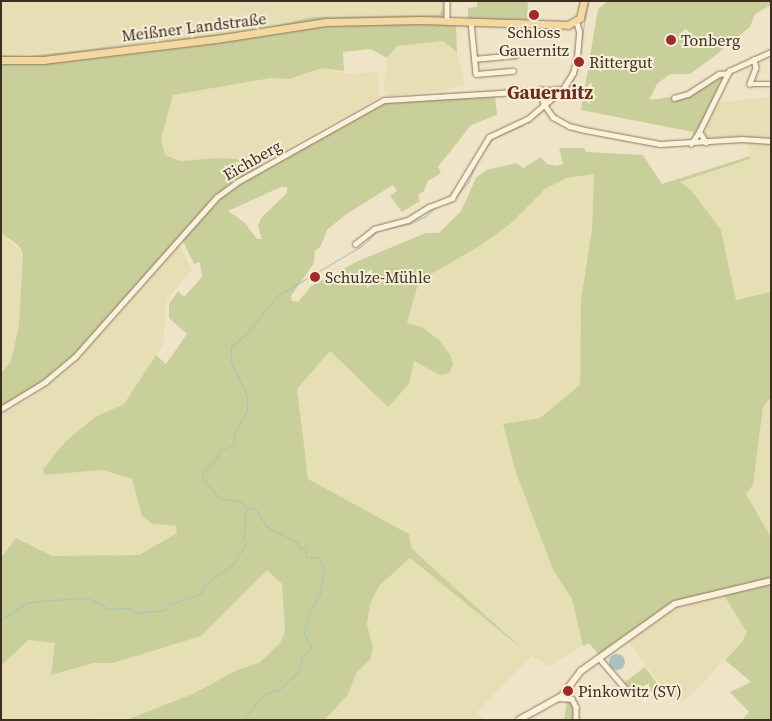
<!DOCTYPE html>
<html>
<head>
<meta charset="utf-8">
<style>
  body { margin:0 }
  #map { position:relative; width:772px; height:721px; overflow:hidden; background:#f0e4c8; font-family:"Source Serif 4",serif }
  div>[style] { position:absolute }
  .farmland>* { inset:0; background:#e6deb5 }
  .green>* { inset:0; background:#c9cf9b }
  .water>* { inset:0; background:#a9c4bc }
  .round { border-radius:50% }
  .stream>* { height:1px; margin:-0.5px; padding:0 0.5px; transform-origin:0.5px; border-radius:0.5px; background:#a9c4bc }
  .roads { filter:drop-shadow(0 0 1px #8d765c) drop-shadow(0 0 1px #8d765c) }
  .minor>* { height:4.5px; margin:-2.25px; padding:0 2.25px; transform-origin:2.25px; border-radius:2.25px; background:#faf1dc }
  .tertiary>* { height:5.5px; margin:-2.75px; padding:0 2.75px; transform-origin:2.75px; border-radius:2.75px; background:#faf1dc }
  .primary>* { height:7px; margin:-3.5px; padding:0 3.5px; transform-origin:3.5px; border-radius:3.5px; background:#f3d9a0 }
  .dots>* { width:14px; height:14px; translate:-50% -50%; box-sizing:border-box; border:2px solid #f7eed8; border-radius:50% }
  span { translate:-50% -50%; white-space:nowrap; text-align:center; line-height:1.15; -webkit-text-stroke:4px #f7eed8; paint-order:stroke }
  .street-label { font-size:16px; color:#3d2e20 }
  .poi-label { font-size:16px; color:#3d2e20 }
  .left { translate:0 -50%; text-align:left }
  .quarter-label { font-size:19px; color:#6b2e1e; font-weight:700 }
  .frame { position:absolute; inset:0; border:2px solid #3d2e20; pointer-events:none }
</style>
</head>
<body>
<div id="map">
  <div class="farmland">
    <i style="clip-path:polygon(1px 1px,444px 1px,445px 8px,438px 15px,312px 17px,265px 28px,179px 39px,12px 56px,1px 55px)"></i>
    <i style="clip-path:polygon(443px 41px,457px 52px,465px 85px,446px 90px,387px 96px,383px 90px,387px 58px,397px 46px)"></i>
    <i style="clip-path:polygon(322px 68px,350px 74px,374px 72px,378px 74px,379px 97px,261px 163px,218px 158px,180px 161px,165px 155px,161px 139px,173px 95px,271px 78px,289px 79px)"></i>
    <i style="clip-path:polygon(771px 97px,771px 139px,709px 140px,703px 133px,718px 102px)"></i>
    <i style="clip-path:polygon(748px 143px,771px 145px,771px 292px,736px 300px,721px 230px,680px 182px,750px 159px)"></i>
    <i style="clip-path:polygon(594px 174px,592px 228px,581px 300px,580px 385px,541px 418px,503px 425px,515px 470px,553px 570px,572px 599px,583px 646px,549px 666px,532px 656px,477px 712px,484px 720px,324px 720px,347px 696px,357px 672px,370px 660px,373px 648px,367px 624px,370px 604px,379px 586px,410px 557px,526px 652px,412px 549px,412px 540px,403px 530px,307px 479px,297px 389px,330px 351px,388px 407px,409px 384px,414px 361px,426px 367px,422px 327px,407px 323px,419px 281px,478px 247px,545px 189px,567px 178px)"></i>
    <i style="clip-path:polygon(1px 233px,23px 253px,19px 325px,11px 361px,1px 374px)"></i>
    <i style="clip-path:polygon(179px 244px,192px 270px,167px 300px,163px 345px,124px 404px,95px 417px,66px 441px,46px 475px,103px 470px,132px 479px,142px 516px,153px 524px,176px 526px,178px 533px,139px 555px,1px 557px,1px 415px,30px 398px,73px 364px)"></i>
    <i style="clip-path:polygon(771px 397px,771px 537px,746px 494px,753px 485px,763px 407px)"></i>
    <i style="clip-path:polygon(267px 569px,282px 584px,285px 632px,280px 643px,259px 663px,237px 670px,193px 694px,136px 718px,1px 720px,1px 666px,28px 640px,55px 643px,51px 675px,93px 663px,113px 663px,154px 649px,223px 611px)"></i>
    <i style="clip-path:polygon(723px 594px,746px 627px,746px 637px,689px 697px,674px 703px,628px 641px,676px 606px)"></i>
  </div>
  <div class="green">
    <i style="clip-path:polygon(477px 1px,528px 1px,527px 21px,468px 19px,468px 8px,477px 7px)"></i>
    <i style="clip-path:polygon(608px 1px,771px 1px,771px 5px,755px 14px,750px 27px,712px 58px,690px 74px,670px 74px,657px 84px,649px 100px,671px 97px,678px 100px,719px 75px,724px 77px,694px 138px,693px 132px,581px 110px,598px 9px)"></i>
    <i style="clip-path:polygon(445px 8px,444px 18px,153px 42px,265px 28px,312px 17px,438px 15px)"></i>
    <i style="clip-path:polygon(456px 22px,457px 52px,443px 41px,397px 46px,387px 58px,371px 49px,343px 52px,344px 71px,322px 68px,289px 79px,271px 78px,173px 95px,161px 139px,165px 155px,180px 161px,218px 158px,250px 160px,263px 166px,232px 182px,213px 199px,76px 353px,25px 395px,1px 408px,1px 374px,11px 361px,19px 325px,23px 253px,18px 245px,1px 233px,1px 62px,336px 24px)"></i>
    <i style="clip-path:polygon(149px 42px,48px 57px,1px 58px,1px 55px,26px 56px)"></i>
    <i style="clip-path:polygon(evenodd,495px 96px,497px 115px,471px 125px,438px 167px,441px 173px,428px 181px,424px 191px,418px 195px,420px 201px,402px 212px,390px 196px,397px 191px,393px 185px,345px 215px,327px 230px,321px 246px,315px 251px,314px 263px,291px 296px,292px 301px,298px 302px,311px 286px,358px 261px,426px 233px,439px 233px,461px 211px,476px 178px,486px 170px,517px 163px,523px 168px,541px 157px,547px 164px,556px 166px,563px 164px,559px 148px,584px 148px,586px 152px,643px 155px,662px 184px,750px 156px,750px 159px,680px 182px,691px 190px,721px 230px,736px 300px,771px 292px,771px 397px,763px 407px,753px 485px,746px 494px,771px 537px,771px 720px,742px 720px,749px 712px,730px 692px,751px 682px,725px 660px,742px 642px,747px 632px,721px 591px,667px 605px,599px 655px,589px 643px,583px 646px,572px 599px,553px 570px,515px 470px,503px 424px,540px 418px,580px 385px,581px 300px,592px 228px,594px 174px,567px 178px,545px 189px,510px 224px,478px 247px,419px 281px,407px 323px,422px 327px,439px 340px,450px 355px,453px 364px,449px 373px,440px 375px,414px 361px,409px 384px,388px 407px,330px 351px,297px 389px,308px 479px,409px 534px,412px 549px,526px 652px,410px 558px,379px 586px,370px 604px,367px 624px,373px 648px,370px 660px,357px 672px,347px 696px,324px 720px,126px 720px,193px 694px,237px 670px,259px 663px,280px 643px,285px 632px,282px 584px,267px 570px,201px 636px,113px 663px,93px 663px,51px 675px,55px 643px,28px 640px,1px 666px,1px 558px,16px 538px,52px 556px,139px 555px,177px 533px,176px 526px,153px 524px,142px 516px,132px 479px,103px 470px,45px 475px,43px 469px,66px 441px,95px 417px,124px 404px,156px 355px,166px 364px,187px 334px,169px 318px,169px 304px,178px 291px,184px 297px,202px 277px,200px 262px,194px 264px,182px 239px,232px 187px,382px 105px,391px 101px,495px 96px,281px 187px,287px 187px,287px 193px,261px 218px,258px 226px,262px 239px,257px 239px,245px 223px,228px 211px,281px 187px)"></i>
    <i style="clip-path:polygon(645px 667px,659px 686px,647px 694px,643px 688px,634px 697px,622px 684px)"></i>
    <i style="clip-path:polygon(575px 696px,580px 720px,564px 720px,567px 702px)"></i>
  </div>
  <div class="water">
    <i class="round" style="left:609px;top:654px;width:16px;height:16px"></i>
  </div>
  <div class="stream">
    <i style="left:548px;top:105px;width:26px;rotate:-39deg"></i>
    <i style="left:568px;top:89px;width:15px;rotate:-62deg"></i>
    <i style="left:575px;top:76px;width:76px;rotate:-80.2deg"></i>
    <i style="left:532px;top:119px;width:17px;rotate:-40deg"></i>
    <i style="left:528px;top:123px;width:3px;rotate:-45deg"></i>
    <i style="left:484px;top:150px;width:15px;rotate:-53deg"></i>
    <i style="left:493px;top:138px;width:33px;rotate:-23deg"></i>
    <i style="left:455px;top:198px;width:21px;rotate:-51deg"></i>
    <i style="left:468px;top:182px;width:27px;rotate:-66deg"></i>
    <i style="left:383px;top:229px;width:26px;rotate:-11deg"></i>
    <i style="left:409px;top:224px;width:19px;rotate:-25deg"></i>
    <i style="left:426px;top:216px;width:13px;rotate:-45deg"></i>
    <i style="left:244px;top:540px;width:27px;rotate:-88deg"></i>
    <i style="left:1px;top:620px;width:32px;rotate:-34deg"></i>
    <i style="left:28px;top:602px;width:51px;rotate:-4.5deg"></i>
    <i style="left:79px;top:598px;width:11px;rotate:5deg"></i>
    <i style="left:90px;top:599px;width:21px;rotate:28deg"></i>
    <i style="left:109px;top:609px;width:18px;rotate:-3deg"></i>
    <i style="left:127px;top:608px;width:11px;rotate:27deg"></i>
    <i style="left:137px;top:613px;width:28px;rotate:-6deg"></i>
    <i style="left:165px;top:610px;width:8px;rotate:-50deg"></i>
    <i style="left:170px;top:604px;width:32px;rotate:-18deg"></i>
    <i style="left:200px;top:594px;width:12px;rotate:-59deg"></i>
    <i style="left:206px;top:584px;width:34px;rotate:-37deg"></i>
    <i style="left:233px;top:564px;width:25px;rotate:-58deg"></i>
    <i style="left:243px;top:720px;width:33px;rotate:-51deg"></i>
    <i style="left:264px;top:694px;width:17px;rotate:-17deg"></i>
    <i style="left:280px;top:689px;width:28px;rotate:-44deg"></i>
    <i style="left:300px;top:670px;width:12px;rotate:-85deg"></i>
    <i style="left:301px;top:658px;width:15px;rotate:-48deg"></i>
    <i style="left:311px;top:647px;width:16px;rotate:-117deg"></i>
    <i style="left:304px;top:633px;width:17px;rotate:-77deg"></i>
    <i style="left:308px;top:616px;width:26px;rotate:-62deg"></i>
    <i style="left:320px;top:593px;width:25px;rotate:-81deg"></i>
    <i style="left:324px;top:568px;width:13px;rotate:-119deg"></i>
    <i style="left:318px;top:557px;width:12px;rotate:180deg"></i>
    <i style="left:306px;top:557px;width:10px;rotate:-96deg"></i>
    <i style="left:305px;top:547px;width:4px;rotate:153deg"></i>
    <i style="left:301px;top:549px;width:9px;rotate:-122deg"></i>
    <i style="left:296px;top:541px;width:32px;rotate:-154deg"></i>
    <i style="left:267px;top:527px;width:24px;rotate:-123deg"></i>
    <i style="left:254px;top:507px;width:7px;rotate:164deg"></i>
    <i style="left:247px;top:509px;width:9px;rotate:-126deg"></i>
    <i style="left:242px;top:502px;width:22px;rotate:-170deg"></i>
    <i style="left:220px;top:498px;width:24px;rotate:-132deg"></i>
    <i style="left:204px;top:480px;width:7px;rotate:-106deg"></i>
    <i style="left:202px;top:473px;width:21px;rotate:-45deg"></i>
    <i style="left:217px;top:458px;width:7px;rotate:-74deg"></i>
    <i style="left:219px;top:451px;width:15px;rotate:-23deg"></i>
    <i style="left:233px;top:445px;width:12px;rotate:-81deg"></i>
    <i style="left:235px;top:433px;width:26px;rotate:-62deg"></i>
    <i style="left:247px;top:410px;width:14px;rotate:-90deg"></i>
    <i style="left:247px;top:396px;width:38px;rotate:-115deg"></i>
    <i style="left:231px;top:361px;width:14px;rotate:-90deg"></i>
    <i style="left:231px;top:347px;width:21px;rotate:-41deg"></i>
    <i style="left:247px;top:333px;width:48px;rotate:-51deg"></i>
    <i style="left:277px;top:296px;width:100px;rotate:-30.7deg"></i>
    <i style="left:363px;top:245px;width:20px;rotate:-45deg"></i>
  </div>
  <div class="roads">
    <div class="minor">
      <i style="left:447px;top:1px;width:20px;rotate:90deg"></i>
      <i style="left:471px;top:22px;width:52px;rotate:84.5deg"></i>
      <i style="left:476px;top:74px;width:37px;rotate:-5deg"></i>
      <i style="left:474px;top:59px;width:42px;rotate:-5.4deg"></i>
      <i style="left:754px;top:59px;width:9px;rotate:77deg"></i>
      <i style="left:756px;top:68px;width:17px;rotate:111deg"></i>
      <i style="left:750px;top:84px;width:21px"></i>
      <i style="left:541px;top:89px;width:15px;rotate:79deg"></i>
      <i style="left:544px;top:104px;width:16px;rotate:55deg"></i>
      <i style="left:553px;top:117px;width:18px;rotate:29deg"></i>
      <i style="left:569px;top:126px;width:16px;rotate:14deg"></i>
      <i style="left:585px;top:130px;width:76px;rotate:10.6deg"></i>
      <i style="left:660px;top:144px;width:82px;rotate:-3.5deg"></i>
      <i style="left:742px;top:139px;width:29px;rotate:4deg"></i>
      <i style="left:674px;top:98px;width:15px;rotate:-16deg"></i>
      <i style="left:688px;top:94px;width:37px;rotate:-33deg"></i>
      <i style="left:719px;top:74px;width:9px;rotate:-6deg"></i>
      <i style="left:706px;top:143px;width:13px;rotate:-122deg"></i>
      <i style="left:699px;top:132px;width:68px;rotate:-63.8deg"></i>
      <i style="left:729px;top:71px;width:46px;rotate:-24.3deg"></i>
      <i style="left:691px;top:144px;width:14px;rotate:-56deg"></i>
      <i style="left:355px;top:244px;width:24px;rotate:-38deg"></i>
      <i style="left:374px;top:229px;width:35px;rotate:-15deg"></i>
      <i style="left:408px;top:220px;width:25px;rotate:-32deg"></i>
      <i style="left:429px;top:207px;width:25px;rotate:-21deg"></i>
      <i style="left:452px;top:198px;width:71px;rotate:-58.8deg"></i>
      <i style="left:489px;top:137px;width:44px;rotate:-25.4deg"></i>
      <i style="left:529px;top:118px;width:45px;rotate:-40.5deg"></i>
      <i style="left:563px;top:89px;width:19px;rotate:-58deg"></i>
      <i style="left:573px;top:73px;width:16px;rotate:-76deg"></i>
      <i style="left:577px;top:57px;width:25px;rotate:-85deg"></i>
      <i style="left:579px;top:32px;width:11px;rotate:-105deg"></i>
      <i style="left:1px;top:409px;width:52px;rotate:-31.5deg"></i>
      <i style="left:45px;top:382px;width:38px;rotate:-40deg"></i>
      <i style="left:74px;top:358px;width:215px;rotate:-48.4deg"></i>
      <i style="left:217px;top:197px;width:27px;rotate:-36deg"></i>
      <i style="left:239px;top:181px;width:166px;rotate:-29.2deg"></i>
      <i style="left:384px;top:100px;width:179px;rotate:-3.5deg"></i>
      <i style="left:600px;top:659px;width:46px;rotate:49.4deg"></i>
      <i style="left:559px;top:698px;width:13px;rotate:4deg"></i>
      <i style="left:572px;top:699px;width:9px;rotate:63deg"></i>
      <i style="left:576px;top:707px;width:13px;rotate:90deg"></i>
    </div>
    <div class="tertiary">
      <i style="left:519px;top:720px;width:49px;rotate:-29.2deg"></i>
      <i style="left:562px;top:696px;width:31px;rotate:-53deg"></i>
      <i style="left:581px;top:671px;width:115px;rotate:-35.5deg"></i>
      <i style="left:675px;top:604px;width:99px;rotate:-13.5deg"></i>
    </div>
    <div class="primary">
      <i style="left:1px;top:60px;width:42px"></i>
      <i style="left:43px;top:60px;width:174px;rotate:-6.9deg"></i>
      <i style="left:216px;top:39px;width:111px;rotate:-8.8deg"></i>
      <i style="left:326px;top:22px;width:95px;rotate:-1.2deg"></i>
      <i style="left:421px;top:20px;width:147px;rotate:1.9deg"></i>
      <i style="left:568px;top:25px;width:14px;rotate:-30deg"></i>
      <i style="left:580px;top:18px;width:17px;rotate:-77deg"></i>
    </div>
  </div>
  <div class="dots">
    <i style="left:534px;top:15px;background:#9e2a2b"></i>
    <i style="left:671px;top:40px;background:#9e2a2b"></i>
    <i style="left:579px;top:62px;background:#9e2a2b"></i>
    <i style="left:315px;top:277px;background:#9e2a2b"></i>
    <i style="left:568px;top:691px;background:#9e2a2b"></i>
  </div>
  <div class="street-label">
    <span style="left:194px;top:27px;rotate:-7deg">Meißner Landstraße</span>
    <span style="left:252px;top:160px;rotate:-30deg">Eichberg</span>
  </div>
  <div class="poi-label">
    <span style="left:534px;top:41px">Schloss<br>Gauernitz</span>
    <span class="left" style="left:681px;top:40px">Tonberg</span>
    <span class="left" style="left:589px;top:62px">Rittergut</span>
    <span class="left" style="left:325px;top:277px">Schulze-Mühle</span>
    <span class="left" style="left:578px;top:691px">Pinkowitz (SV)</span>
  </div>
  <div class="quarter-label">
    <span style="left:550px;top:93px">Gauernitz</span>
  </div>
  <div class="frame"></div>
</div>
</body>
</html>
